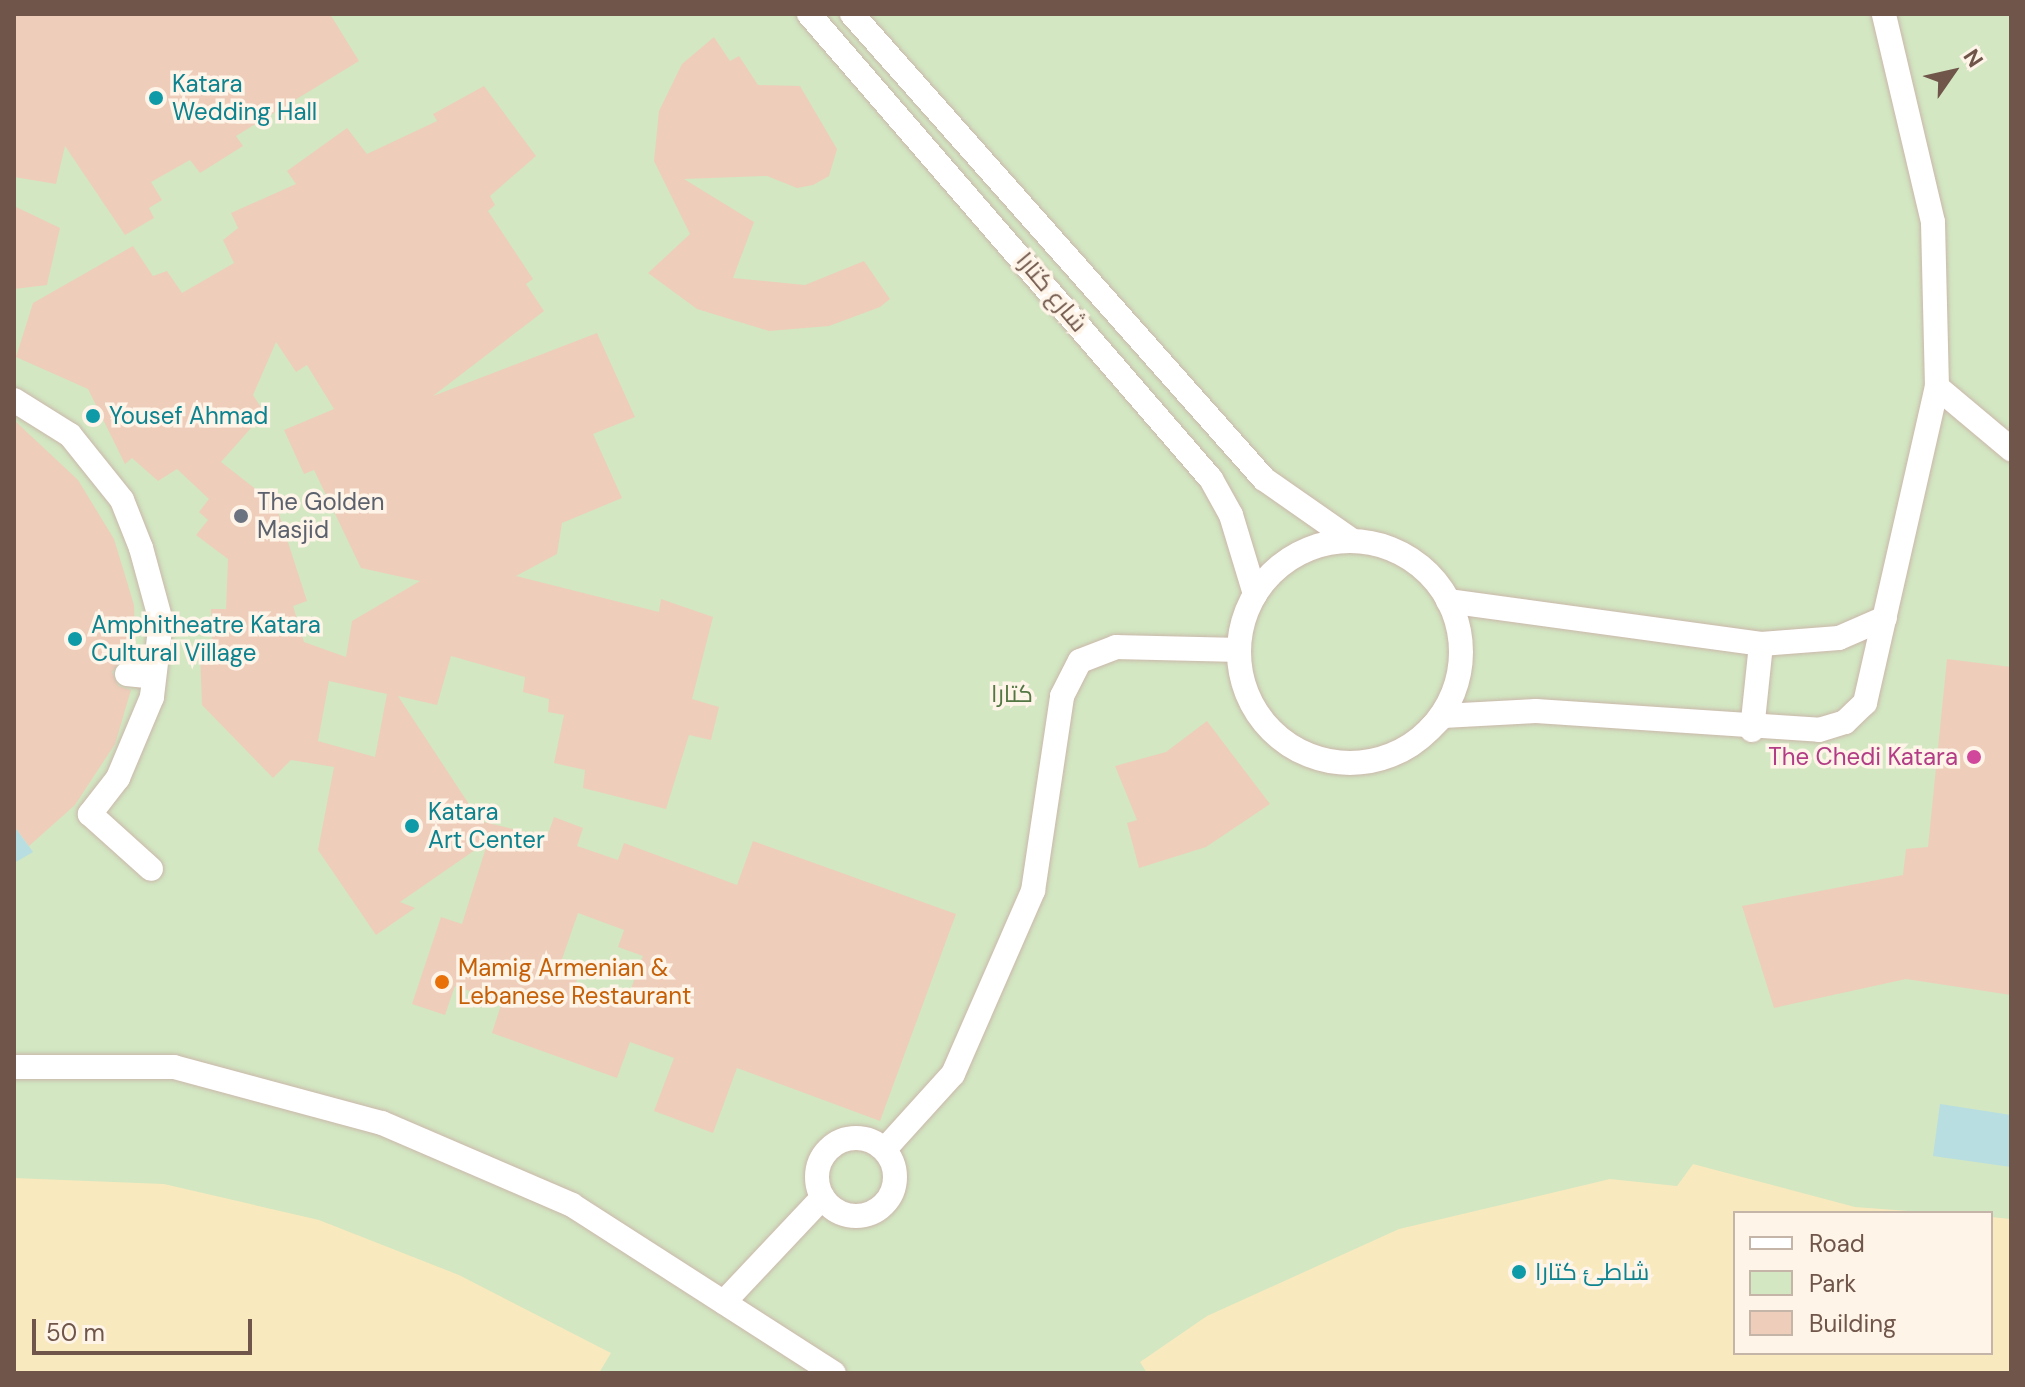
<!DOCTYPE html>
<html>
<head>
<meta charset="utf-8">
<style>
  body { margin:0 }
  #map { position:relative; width:2025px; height:1387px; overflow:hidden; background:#faf0e2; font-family:"DM Sans",Cairo,sans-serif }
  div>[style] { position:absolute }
  .green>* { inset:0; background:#d2e7c2 }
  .sand>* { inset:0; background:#f8e9be }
  .water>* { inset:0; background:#b8dee2 }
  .building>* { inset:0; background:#eecebb }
  .roads { filter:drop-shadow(0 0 2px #cab7aa) drop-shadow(0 0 2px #cab7aa) }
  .street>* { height:24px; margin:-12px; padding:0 12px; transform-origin:12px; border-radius:12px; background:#fff }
  .street>.ring { margin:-12px; padding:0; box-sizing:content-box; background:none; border:24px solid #fff; border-radius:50% }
  .dots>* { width:22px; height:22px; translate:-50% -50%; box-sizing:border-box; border:4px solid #fef4e8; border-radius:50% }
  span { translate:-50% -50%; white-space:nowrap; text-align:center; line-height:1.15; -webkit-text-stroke:7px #fef4e8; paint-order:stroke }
  .culture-label { font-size:24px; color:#0d838f }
  .left { translate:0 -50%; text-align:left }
  .street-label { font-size:24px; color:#70564a }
  .worship-label { font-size:24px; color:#5b616d }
  .park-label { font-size:24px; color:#547643 }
  .hotel-label { font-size:24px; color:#b23c85 }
  .right { translate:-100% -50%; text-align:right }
  .food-label { font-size:24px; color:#c56008 }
  .frame { position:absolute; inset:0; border:16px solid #70564a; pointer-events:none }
  .legend { position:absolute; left:1733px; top:1211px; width:260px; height:144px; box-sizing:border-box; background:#fef4e8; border:2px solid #c5b5a9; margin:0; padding:10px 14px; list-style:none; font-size:24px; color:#70564a }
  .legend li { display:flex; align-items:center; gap:16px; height:40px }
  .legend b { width:40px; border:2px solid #c5b5a9 }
  .north { position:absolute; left:1913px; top:32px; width:80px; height:80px; -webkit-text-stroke:6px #fef4e8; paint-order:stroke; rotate:56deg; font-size:22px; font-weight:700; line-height:32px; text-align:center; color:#70564a }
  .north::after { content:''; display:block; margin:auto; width:28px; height:36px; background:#70564a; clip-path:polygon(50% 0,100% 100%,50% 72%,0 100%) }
  .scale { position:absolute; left:32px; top:1319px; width:220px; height:36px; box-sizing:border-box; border:4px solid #70564a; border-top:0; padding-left:10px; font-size:24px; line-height:28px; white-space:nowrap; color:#70564a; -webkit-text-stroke:6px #fef4e8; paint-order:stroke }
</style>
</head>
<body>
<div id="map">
  <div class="green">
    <i style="clip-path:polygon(evenodd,14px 14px,2011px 14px,2011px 1373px,14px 1373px,14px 14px,1735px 1213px,1991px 1213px,1991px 1353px,1735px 1353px,1735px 1213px)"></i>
  </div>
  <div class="sand">
    <i style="clip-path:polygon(1693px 1164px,1855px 1207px,1936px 1213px,1735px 1213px,1735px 1353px,1991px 1353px,1991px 1217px,2011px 1219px,2011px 1373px,1147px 1373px,1140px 1362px,1207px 1316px,1399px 1229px,1610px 1179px,1677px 1186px)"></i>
    <i style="clip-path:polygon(14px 1178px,164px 1184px,319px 1220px,459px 1275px,611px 1353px,599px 1373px,14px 1373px)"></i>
  </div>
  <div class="water">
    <i style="clip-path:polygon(14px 826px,33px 852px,14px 863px)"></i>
    <i style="clip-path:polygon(1940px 1104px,2011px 1115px,2011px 1167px,1933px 1156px)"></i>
  </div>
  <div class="building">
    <i style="clip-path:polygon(14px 14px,330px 14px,359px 61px,236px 136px,243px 146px,200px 173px,190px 160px,151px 182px,162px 200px,149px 208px,154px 218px,125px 235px,65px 146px,56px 184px,14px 177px)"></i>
    <i style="clip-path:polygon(714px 37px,730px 61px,739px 56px,758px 85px,800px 86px,837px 149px,829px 176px,813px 185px,797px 188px,767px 176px,684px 179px,754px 222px,733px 278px,805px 285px,864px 261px,890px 299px,880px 307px,829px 326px,769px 331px,697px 309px,648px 273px,690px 234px,654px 161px,659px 111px,682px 64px)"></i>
    <i style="clip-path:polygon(evenodd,484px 86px,536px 156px,490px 196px,495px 205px,488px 211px,533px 279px,526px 284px,544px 311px,433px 396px,597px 333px,635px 417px,593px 434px,622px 498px,562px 523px,557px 554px,516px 576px,659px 612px,661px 599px,713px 617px,692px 699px,719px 707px,711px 740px,689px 735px,666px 809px,583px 788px,585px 770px,554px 763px,564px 715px,548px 712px,549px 699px,523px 692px,525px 677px,451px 656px,437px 705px,398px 696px,480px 821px,547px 837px,554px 817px,583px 828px,577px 846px,618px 860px,624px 843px,737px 885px,753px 841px,956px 914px,880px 1121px,737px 1068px,713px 1133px,654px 1111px,674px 1058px,630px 1042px,617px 1078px,492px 1033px,502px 1002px,455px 986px,445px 1015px,412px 1004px,441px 917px,462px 924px,488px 841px,400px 902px,415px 908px,376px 935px,318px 850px,334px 767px,291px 760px,273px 778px,202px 705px,200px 655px,212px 644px,211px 609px,226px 609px,228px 559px,196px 535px,208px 520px,199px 512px,209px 499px,177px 469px,158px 481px,132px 458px,125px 464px,88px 389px,16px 357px,33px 303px,133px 246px,153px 276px,167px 271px,182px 293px,234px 263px,223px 240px,238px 228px,231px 213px,296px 184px,287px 171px,347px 128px,367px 154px,437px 121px,433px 114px,484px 86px,276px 342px,296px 372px,307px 365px,334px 409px,284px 430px,304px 474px,314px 470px,361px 568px,420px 581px,352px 621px,346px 657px,304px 642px,293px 606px,307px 601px,276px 505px,221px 462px,251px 428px,247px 415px,262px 409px,253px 395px,276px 342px,484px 86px,329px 681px,387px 694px,375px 757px,318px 741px,329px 681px,484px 86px,578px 913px,624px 930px,618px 947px,643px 956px,625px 1005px,575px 986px,582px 965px,562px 959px,578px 913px)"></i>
    <i style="clip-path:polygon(14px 206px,60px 228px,47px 285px,14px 289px)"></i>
    <i style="clip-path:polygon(14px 420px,78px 480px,114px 539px,134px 605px,136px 660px,120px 661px,112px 672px,118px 686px,131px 690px,115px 744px,75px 805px,29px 846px,14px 826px)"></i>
    <i style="clip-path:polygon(1947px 659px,2011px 667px,2011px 995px,1906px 979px,1774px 1008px,1742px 906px,1903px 875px,1906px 849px,1928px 847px)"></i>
    <i style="clip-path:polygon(1207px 721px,1270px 804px,1206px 847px,1139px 868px,1127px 823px,1137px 820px,1115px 766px,1166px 752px)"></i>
  </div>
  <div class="roads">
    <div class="street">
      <i style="left:809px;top:14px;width:615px;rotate:49.16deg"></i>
      <i style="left:1211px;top:479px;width:41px;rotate:60.9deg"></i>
      <i style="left:1231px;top:515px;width:83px;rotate:73.1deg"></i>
      <i style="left:852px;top:14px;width:621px;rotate:48.46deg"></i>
      <i style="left:1264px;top:479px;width:108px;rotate:34.9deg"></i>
      <i style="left:1937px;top:387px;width:97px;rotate:40deg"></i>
      <i style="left:14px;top:400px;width:66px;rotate:32deg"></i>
      <i style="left:70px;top:435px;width:83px;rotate:51.3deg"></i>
      <i style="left:122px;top:500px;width:52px;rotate:68.4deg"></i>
      <i style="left:141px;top:548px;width:76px;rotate:74.7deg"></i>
      <i style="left:161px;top:621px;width:77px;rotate:96.8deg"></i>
      <i style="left:152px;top:697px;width:88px;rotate:112.8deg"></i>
      <i style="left:118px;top:778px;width:46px;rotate:127.9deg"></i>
      <i style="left:90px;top:814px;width:82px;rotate:42deg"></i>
      <i class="ring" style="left:1239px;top:541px;width:198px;height:198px"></i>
      <i style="left:1448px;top:601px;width:316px;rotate:7.8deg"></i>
      <i style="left:1761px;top:644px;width:78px;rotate:-4.4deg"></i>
      <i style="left:1839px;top:638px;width:50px;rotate:-23.5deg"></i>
      <i style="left:127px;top:674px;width:27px;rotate:6deg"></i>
      <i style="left:1430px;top:729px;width:18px;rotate:-45deg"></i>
      <i style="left:1443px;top:716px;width:93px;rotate:-3.1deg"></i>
      <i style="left:1536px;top:711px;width:284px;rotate:3.8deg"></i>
      <i style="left:1819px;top:730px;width:27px;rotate:-17deg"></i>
      <i style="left:1845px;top:722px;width:28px;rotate:-44deg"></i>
      <i style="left:1865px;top:703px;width:324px;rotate:-77.2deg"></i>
      <i style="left:1937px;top:387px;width:165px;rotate:-91.4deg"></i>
      <i style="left:1933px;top:222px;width:214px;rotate:-103.3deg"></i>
      <i style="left:1752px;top:730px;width:86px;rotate:-84deg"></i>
      <i style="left:14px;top:1067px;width:160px"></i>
      <i style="left:174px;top:1067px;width:215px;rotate:15.1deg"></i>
      <i style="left:382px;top:1123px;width:207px;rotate:23.3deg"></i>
      <i style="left:572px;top:1205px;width:311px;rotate:32.7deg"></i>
      <i class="ring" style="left:817px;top:1138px;width:54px;height:54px"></i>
      <i style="left:885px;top:1149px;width:101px;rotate:-47.8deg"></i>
      <i style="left:953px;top:1074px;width:200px;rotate:-66.4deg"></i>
      <i style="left:1033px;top:891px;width:197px;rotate:-81.5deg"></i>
      <i style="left:1062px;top:696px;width:39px;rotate:-63deg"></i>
      <i style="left:1080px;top:661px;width:39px;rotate:-21deg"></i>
      <i style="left:1116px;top:647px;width:123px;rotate:1.4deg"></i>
      <i style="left:724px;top:1302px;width:144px;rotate:-46.7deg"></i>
    </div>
  </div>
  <div class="dots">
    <i style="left:156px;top:98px;background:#0f9aa8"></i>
    <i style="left:93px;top:416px;background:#0f9aa8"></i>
    <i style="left:241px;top:516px;background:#6b7280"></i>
    <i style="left:75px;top:639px;background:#0f9aa8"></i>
    <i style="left:1974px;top:757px;background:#d1479c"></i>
    <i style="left:412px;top:826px;background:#0f9aa8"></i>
    <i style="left:442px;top:982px;background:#e8710a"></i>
    <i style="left:1519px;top:1272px;background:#0f9aa8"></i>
  </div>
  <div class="culture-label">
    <span class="left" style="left:172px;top:98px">Katara<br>Wedding Hall</span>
    <span class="left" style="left:109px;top:416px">Yousef Ahmad</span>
    <span class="left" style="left:91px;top:639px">Amphitheatre Katara<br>Cultural Village</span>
    <span class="left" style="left:428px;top:826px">Katara<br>Art Center</span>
    <span class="left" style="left:1535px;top:1272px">شاطئ كتارا</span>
  </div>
  <div class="street-label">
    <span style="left:1052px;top:292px;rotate:50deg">شارع كتارا</span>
  </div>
  <div class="worship-label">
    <span class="left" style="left:257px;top:516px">The Golden<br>Masjid</span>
  </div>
  <div class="park-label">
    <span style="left:1012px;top:694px">كتارا</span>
  </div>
  <div class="hotel-label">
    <span class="right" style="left:1958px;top:757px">The Chedi Katara</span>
  </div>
  <div class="food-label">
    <span class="left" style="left:458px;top:982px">Mamig Armenian &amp;<br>Lebanese Restaurant</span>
  </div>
  <div class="frame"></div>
  <ul class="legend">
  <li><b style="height:10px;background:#fff"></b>Road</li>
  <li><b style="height:22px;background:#d2e7c2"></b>Park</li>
  <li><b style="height:22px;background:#eecebb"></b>Building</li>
  </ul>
  <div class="north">N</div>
  <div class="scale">50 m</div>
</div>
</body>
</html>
